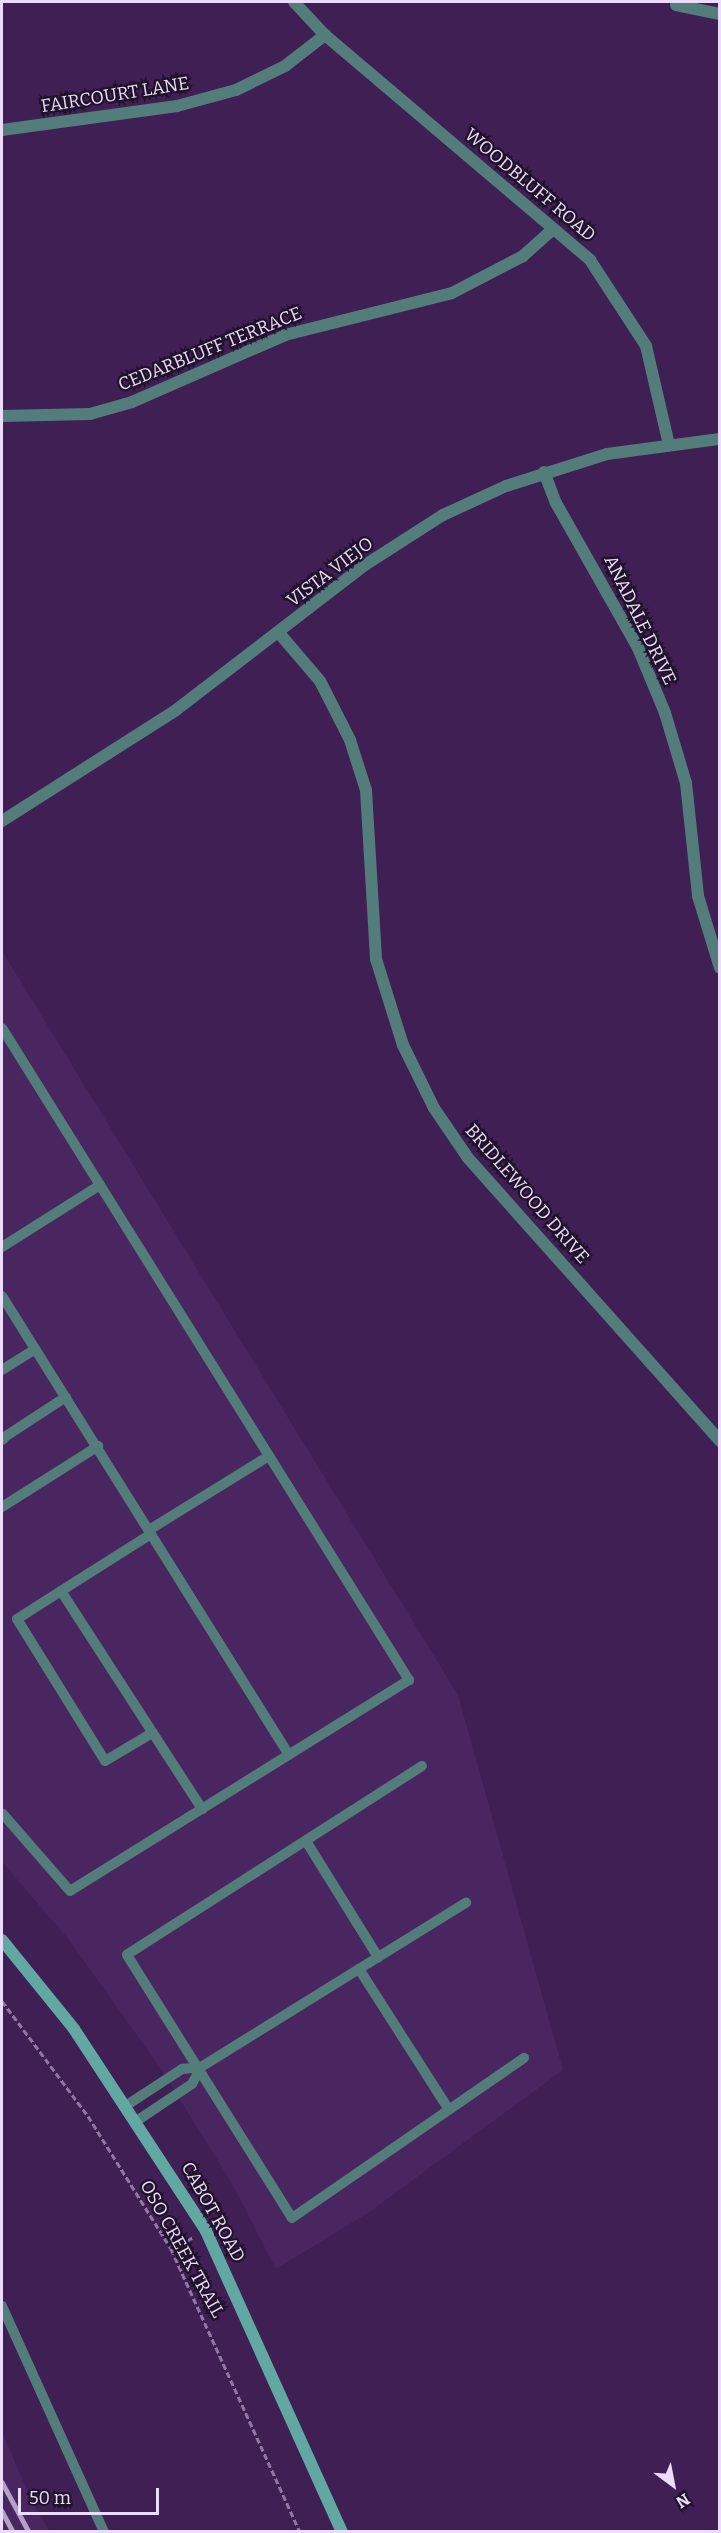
<!DOCTYPE html>
<html>
<head>
<meta charset="utf-8">
<style>
  body { margin:0 }
  #map { position:relative; width:721px; height:2533px; overflow:hidden; background:#3f1f54; font-family:Bitter,serif }
  div>[style] { position:absolute }
  .built>* { inset:0; background:#4a2661 }
  .path>* { height:3px; margin-top:-1.5px; transform-origin:0; background:repeating-linear-gradient(90deg,#9178a3 0 6px,transparent 0 9px) }
  .service>* { height:10px; margin:-5px; padding:0 5px; transform-origin:5px; border-radius:5px; background:#527d7a }
  .minor>* { height:12px; margin:-6px; padding:0 6px; transform-origin:6px; border-radius:6px; background:#527d7a }
  .tertiary>* { height:12px; margin:-6px; padding:0 6px; transform-origin:6px; border-radius:6px; background:#527d7a }
  .secondary>* { height:12px; margin:-6px; padding:0 6px; transform-origin:6px; border-radius:6px; background:#61a8a3 }
  .rail>* { height:4.5px; margin:-2.25px; padding:0 2.25px; transform-origin:2.25px; border-radius:2.25px; background:#b6a0c7 }
  span { translate:-50% -50%; white-space:nowrap; text-align:center; line-height:1.15; -webkit-text-stroke:4.5px #1f1229; paint-order:stroke }
  .street-label { font-size:18px; color:#ecdbfb }
  .frame { position:absolute; inset:0; border:3px solid #ecdbfb; pointer-events:none }
  .north { position:absolute; left:643px; top:2455px; width:60px; height:60px; -webkit-text-stroke:4px #1f1229; paint-order:stroke; rotate:148deg; font-size:16px; font-weight:700; line-height:24px; text-align:center; color:#ecdbfb }
  .north::after { content:''; display:block; margin:auto; width:21px; height:27px; background:#ecdbfb; clip-path:polygon(50% 0,100% 100%,50% 72%,0 100%) }
  .scale { position:absolute; left:18px; top:2488px; width:141px; height:27px; box-sizing:border-box; border:3px solid #ecdbfb; border-top:0; padding-left:8px; font-size:18px; line-height:21px; white-space:nowrap; color:#ecdbfb; -webkit-text-stroke:4px #1f1229; paint-order:stroke }
</style>
</head>
<body>
<div id="map">
  <div class="built">
    <i style="clip-path:polygon(2px 951px,458px 1695px,563px 2070px,368px 2213px,276px 2269px,231px 2182px,161px 2069px,69px 1940px,2px 1862px)"></i>
    <i style="clip-path:polygon(2px 2431px,31px 2500px,50px 2531px,2px 2531px)"></i>
  </div>
  <div class="path">
    <i style="left:2px;top:2001px;width:144px;rotate:53.2deg"></i>
    <i style="left:88px;top:2116px;width:157px;rotate:58deg"></i>
    <i style="left:171px;top:2249px;width:311px;rotate:65.5deg"></i>
    <i style="left:171px;top:2249px;width:26px;rotate:-28deg"></i>
  </div>
  <div class="service">
    <i style="left:2px;top:1028px;width:769px;rotate:58.03deg"></i>
    <i style="left:409px;top:1680px;width:399px;rotate:148.1deg"></i>
    <i style="left:70px;top:1891px;width:103px;rotate:-131.1deg"></i>
    <i style="left:2px;top:1247px;width:116px;rotate:-32.3deg"></i>
    <i style="left:2px;top:1296px;width:541px;rotate:57.98deg"></i>
    <i style="left:2px;top:1370px;width:39px;rotate:-32deg"></i>
    <i style="left:3px;top:1438px;width:75px;rotate:-33.1deg"></i>
    <i style="left:2px;top:1507px;width:114px;rotate:-32.4deg"></i>
    <i style="left:149px;top:1530px;width:141px;rotate:-31.7deg"></i>
    <i style="left:151px;top:1534px;width:107px;rotate:147.7deg"></i>
    <i style="left:61px;top:1591px;width:260px;rotate:57.1deg"></i>
    <i style="left:61px;top:1591px;width:52px;rotate:147.5deg"></i>
    <i style="left:17px;top:1619px;width:167px;rotate:58.2deg"></i>
    <i style="left:105px;top:1761px;width:55px;rotate:-30.8deg"></i>
    <i style="left:422px;top:1766px;width:350px;rotate:147.4deg"></i>
    <i style="left:127px;top:1955px;width:310px;rotate:57.9deg"></i>
    <i style="left:292px;top:2218px;width:282px;rotate:-34.6deg"></i>
    <i style="left:306px;top:1841px;width:137px;rotate:58.2deg"></i>
    <i style="left:359px;top:1969px;width:167px;rotate:57.4deg"></i>
    <i style="left:127px;top:2105px;width:66px;rotate:-33.2deg"></i>
    <i style="left:182px;top:2069px;width:19px;rotate:-6deg"></i>
    <i style="left:201px;top:2067px;width:312px;rotate:-31.8deg"></i>
    <i style="left:138px;top:2120px;width:65px;rotate:-33.7deg"></i>
    <i style="left:192px;top:2084px;width:19px;rotate:-62deg"></i>
    <i style="left:2px;top:2306px;width:248px;rotate:65.7deg"></i>
  </div>
  <div class="minor">
    <i style="left:294px;top:2px;width:45px;rotate:46.8deg"></i>
    <i style="left:325px;top:35px;width:348px;rotate:40.3deg"></i>
    <i style="left:590px;top:260px;width:103px;rotate:56.9deg"></i>
    <i style="left:646px;top:346px;width:102px;rotate:76.9deg"></i>
    <i style="left:676px;top:5px;width:45px;rotate:11.6deg"></i>
    <i style="left:2px;top:130px;width:177px;rotate:-7.8deg"></i>
    <i style="left:177px;top:106px;width:61px;rotate:-15.2deg"></i>
    <i style="left:236px;top:90px;width:55px;rotate:-26.1deg"></i>
    <i style="left:285px;top:66px;width:51px;rotate:-37.8deg"></i>
    <i style="left:2px;top:416px;width:88px;rotate:-1.3deg"></i>
    <i style="left:90px;top:414px;width:44px;rotate:-15.9deg"></i>
    <i style="left:132px;top:402px;width:167px;rotate:-23.6deg"></i>
    <i style="left:285px;top:335px;width:172px;rotate:-14.1deg"></i>
    <i style="left:452px;top:293px;width:80px;rotate:-27.5deg"></i>
    <i style="left:523px;top:256px;width:40px;rotate:-42deg"></i>
    <i style="left:544px;top:472px;width:33px;rotate:69deg"></i>
    <i style="left:556px;top:503px;width:167px;rotate:60.5deg"></i>
    <i style="left:638px;top:648px;width:70px;rotate:67.4deg"></i>
    <i style="left:665px;top:713px;width:73px;rotate:73.3deg"></i>
    <i style="left:686px;top:783px;width:114px;rotate:83.9deg"></i>
    <i style="left:698px;top:896px;width:75px;rotate:73deg"></i>
    <i style="left:2px;top:1439px;width:1px;rotate:-45deg"></i>
  </div>
  <div class="tertiary">
    <i style="left:279px;top:633px;width:63px;rotate:49.5deg"></i>
    <i style="left:320px;top:681px;width:66px;rotate:63deg"></i>
    <i style="left:350px;top:740px;width:52px;rotate:72.3deg"></i>
    <i style="left:366px;top:790px;width:169px;rotate:86.6deg"></i>
    <i style="left:376px;top:959px;width:90px;rotate:72.6deg"></i>
    <i style="left:403px;top:1045px;width:70px;rotate:63.8deg"></i>
    <i style="left:434px;top:1108px;width:60px;rotate:55.8deg"></i>
    <i style="left:468px;top:1158px;width:379px;rotate:48.3deg"></i>
    <i style="left:2px;top:821px;width:206px;rotate:-32.5deg"></i>
    <i style="left:176px;top:710px;width:238px;rotate:-37.5deg"></i>
    <i style="left:365px;top:565px;width:93px;rotate:-32.7deg"></i>
    <i style="left:443px;top:515px;width:69px;rotate:-24.7deg"></i>
    <i style="left:506px;top:486px;width:106px;rotate:-17.6deg"></i>
    <i style="left:607px;top:454px;width:114px;rotate:-7.6deg"></i>
  </div>
  <div class="secondary">
    <i style="left:2px;top:1940px;width:114px;rotate:51deg"></i>
    <i style="left:74px;top:2029px;width:241px;rotate:56.8deg"></i>
    <i style="left:206px;top:2231px;width:330px;rotate:65.7deg"></i>
  </div>
  <div class="rail">
    <i style="left:2px;top:2482px;width:57px;rotate:61.6deg"></i>
    <i style="left:2px;top:2511px;width:24px;rotate:62deg"></i>
  </div>
  <div class="street-label">
    <span style="left:115px;top:95px;rotate:-9deg">FAIRCOURT LANE</span>
    <span style="left:530px;top:185px;rotate:40deg">WOODBLUFF ROAD</span>
    <span style="left:210px;top:349px;rotate:-22deg">CEDARBLUFF TERRACE</span>
    <span style="left:330px;top:572px;rotate:-37deg">VISTA VIEJO</span>
    <span style="left:640px;top:620px;rotate:64deg">ANADALE DRIVE</span>
    <span style="left:527px;top:1194px;rotate:49deg">BRIDLEWOOD DRIVE</span>
    <span style="left:213px;top:2212px;rotate:61deg">CABOT ROAD</span>
    <span style="left:182px;top:2249px;rotate:61deg">OSO CREEK TRAIL</span>
  </div>
  <div class="frame"></div>
  <div class="north">N</div>
  <div class="scale">50 m</div>
</div>
</body>
</html>
